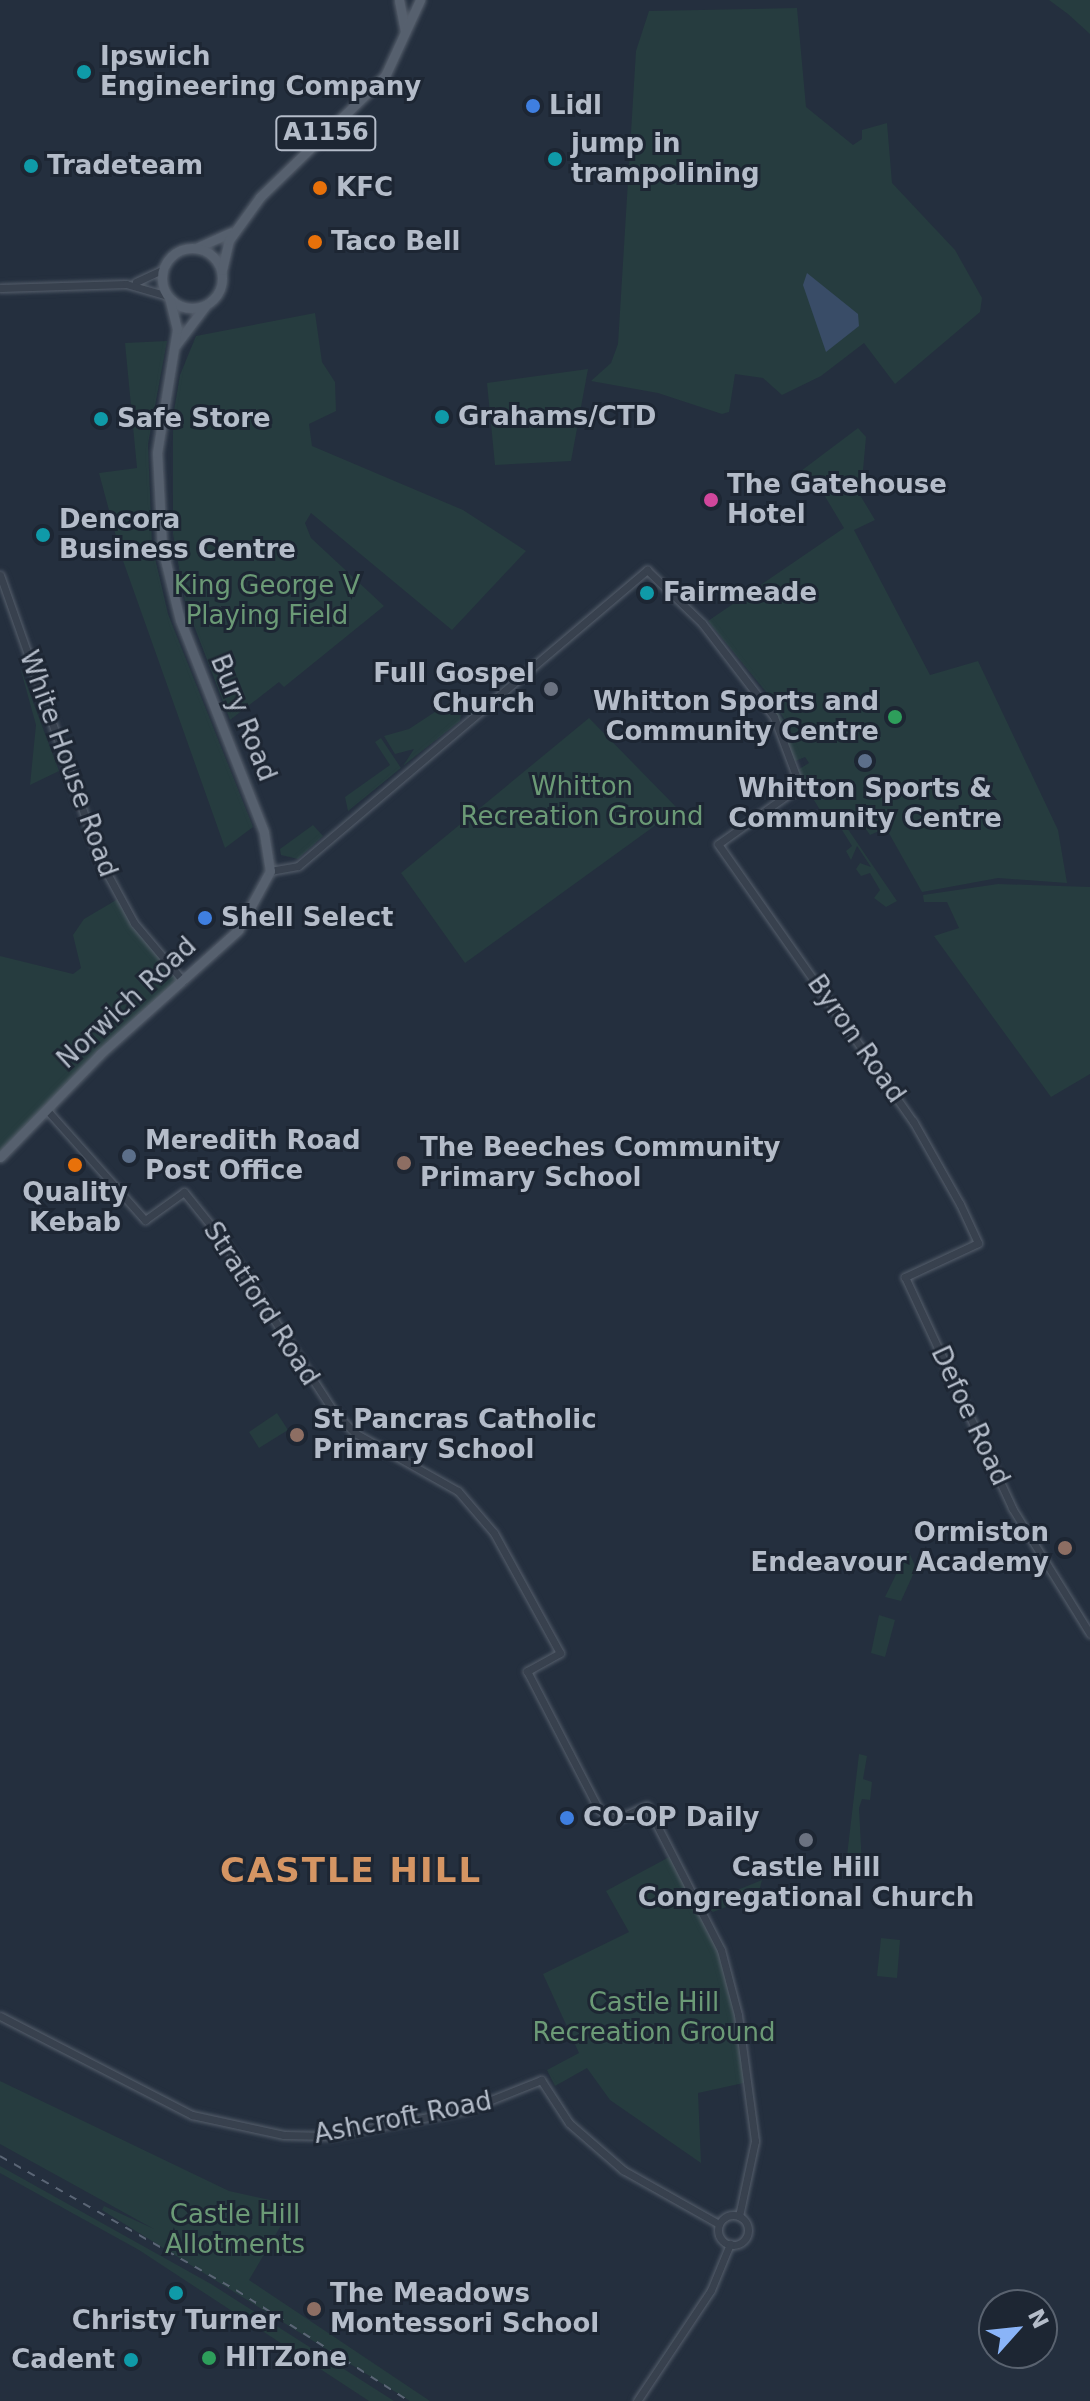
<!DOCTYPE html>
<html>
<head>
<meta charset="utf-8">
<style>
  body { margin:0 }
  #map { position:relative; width:1090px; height:2401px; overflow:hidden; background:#242f3e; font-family:"DejaVu Sans",sans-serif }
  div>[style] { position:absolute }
  .green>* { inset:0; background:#263c3f }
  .water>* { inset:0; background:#394c67 }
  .roads { filter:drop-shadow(0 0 2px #565f6c) drop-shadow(0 0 2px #565f6c) }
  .minor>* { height:7px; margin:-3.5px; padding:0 3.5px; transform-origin:3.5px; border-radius:3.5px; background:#38414e }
  .minor>.ring { margin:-3.5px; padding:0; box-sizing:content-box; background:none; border:7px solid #38414e; border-radius:50% }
  .major>* { height:9px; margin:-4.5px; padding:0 4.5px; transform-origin:4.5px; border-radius:4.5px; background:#56606e }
  .major>.ring { margin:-4.5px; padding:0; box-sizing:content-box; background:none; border:9px solid #56606e; border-radius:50% }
  .rail>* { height:2px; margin-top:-1px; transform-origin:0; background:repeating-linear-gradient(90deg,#5a6575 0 8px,transparent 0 16px) }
  .dots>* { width:22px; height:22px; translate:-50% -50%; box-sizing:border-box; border:4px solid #1d2633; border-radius:50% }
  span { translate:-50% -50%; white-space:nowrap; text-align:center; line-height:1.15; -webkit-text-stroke:6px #1d2633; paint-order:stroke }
  .shield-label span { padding:2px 6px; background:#1d2633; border:2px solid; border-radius:6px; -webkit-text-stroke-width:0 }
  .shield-label { font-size:24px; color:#b4bcc9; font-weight:700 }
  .poi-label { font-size:26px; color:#b4bcc9; font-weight:700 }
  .left { translate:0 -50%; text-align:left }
  .right { translate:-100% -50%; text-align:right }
  .park-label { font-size:26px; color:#6b9a76 }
  .street-label { font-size:26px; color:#b4bcc9 }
  .district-label { font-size:34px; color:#d59563; font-weight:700; letter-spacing:2px }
  .north { position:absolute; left:978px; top:2289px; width:80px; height:80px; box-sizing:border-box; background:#1d2633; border:2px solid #59626f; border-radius:50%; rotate:63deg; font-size:22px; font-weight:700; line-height:32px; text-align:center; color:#b4bcc9 }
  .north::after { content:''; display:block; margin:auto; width:28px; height:36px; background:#8ab4f8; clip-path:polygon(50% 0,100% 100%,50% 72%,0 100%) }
</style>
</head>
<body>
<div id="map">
  <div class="green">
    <i style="clip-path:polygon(1049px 0,1090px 0,1090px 34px,1068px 14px)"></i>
    <i style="clip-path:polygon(797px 8px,806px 107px,853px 145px,862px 139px,862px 130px,887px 123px,892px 183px,955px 250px,982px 298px,980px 312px,895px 384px,864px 343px,821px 376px,782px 395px,763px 378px,735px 374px,729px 412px,722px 414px,658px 393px,591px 381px,611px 363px,618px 344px,636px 51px,649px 11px)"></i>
    <i style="clip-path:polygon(315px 313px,322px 362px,335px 382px,336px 411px,309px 424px,312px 446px,463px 510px,526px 551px,452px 630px,311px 513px,305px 523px,311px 538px,384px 606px,284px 687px,279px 682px,230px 720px,185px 602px,173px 534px,173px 416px,180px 375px,196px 336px)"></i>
    <i style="clip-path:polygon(167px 341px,148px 444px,152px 545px,168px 614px,253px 827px,225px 848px,121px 555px,99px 473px,137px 468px,125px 343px)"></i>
    <i style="clip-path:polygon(588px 369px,571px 461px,495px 465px,487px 383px)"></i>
    <i style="clip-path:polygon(858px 428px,866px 437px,863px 470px,877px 485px,860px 495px,875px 520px,854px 530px,930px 675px,978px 661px,1058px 830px,1067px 883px,998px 878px,922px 892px,886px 828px,870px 835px,853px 810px,825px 818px,796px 771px,809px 763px,805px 757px,793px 762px,770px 703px,787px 724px,775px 703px,708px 621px,844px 528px,823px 493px,824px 482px,816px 478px,814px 488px,793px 477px)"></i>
    <i style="clip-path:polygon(20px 667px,59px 771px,30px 785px,36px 725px)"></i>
    <i style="clip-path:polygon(447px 704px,462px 708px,460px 721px,403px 766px,414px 749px,395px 754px,384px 736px,409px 729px)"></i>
    <i style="clip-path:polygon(589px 718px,678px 809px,465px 963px,401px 873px)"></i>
    <i style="clip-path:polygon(381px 738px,401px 768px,348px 811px,345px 797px,390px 765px,375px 742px)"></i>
    <i style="clip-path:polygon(841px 819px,897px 901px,886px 907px,874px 898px,880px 890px,870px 873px,861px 876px,856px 869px,860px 863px,871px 867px,857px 846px,851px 860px,846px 851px,852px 846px,842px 830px,830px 830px)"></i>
    <i style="clip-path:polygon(313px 825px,323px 836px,298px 859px,281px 855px,280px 849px)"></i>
    <i style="clip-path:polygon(998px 884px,1090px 887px,1090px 1074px,1051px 1097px,934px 936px,959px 928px,947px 902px,924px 902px,923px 895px)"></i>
    <i style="clip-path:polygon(118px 899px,183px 981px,0 1157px,0 956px,73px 974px,81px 968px,73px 935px,84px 919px)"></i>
    <i style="clip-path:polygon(277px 1413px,288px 1430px,259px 1448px,249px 1432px)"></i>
    <i style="clip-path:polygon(908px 1550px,916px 1568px,901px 1601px,885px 1597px)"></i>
    <i style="clip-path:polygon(879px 1615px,895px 1620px,885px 1657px,871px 1653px)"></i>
    <i style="clip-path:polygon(859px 1754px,867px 1756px,863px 1779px,872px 1782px,870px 1800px,862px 1799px,859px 1808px,862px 1866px,846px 1864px)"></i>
    <i style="clip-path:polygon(673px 1855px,728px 1969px,748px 2082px,698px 2093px,701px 2163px,610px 2100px,587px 2068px,555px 2086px,547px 2070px,579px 2053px,543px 1974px,629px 1932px,606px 1891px)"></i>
    <i style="clip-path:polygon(762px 1880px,758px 1895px,713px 1912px,703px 1904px)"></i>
    <i style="clip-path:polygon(881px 1938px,900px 1940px,897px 1978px,877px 1976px)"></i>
    <i style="clip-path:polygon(0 2081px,229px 2191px,293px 2205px,249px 2280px,430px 2401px,410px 2401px,102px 2210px,104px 2206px,154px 2229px,0 2144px)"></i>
    <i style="clip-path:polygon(0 2166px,211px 2284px,394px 2401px,369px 2401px,139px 2250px,0 2173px)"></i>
  </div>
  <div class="water">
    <i style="clip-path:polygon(807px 273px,858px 314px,859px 326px,826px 352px,803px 285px)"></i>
  </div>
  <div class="roads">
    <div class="minor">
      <i style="left:136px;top:282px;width:31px;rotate:-25deg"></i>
      <i style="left:0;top:288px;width:126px;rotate:-1.8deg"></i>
      <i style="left:126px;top:284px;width:44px;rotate:15.9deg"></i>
      <i style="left:0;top:575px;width:306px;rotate:70.6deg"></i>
      <i style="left:102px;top:864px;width:67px;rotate:61.5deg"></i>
      <i style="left:134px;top:923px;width:76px;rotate:49.8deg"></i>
      <i style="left:270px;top:871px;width:28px;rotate:-10deg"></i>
      <i style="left:298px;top:866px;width:458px;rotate:-40.3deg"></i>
      <i style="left:647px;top:570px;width:76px;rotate:43.9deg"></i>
      <i style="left:702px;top:623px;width:118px;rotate:52.5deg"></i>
      <i style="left:774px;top:717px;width:74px;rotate:69.4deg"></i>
      <i style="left:800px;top:786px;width:100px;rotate:144.7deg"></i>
      <i style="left:718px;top:844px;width:339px;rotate:54.9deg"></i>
      <i style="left:913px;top:1121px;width:95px;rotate:60.5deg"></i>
      <i style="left:960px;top:1204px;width:43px;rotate:65.2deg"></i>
      <i style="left:978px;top:1243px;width:81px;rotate:155deg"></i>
      <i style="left:905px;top:1277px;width:255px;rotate:65.1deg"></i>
      <i style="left:1012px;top:1508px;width:148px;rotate:58.2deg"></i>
      <i style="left:46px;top:1109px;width:149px;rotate:48.3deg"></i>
      <i style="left:145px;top:1220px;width:48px;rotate:-35.7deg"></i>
      <i style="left:184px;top:1192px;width:59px;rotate:51.2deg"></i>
      <i style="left:221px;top:1238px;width:207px;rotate:57deg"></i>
      <i style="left:334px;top:1412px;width:30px;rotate:45deg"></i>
      <i style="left:355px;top:1433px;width:118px;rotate:29.4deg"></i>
      <i style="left:458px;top:1491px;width:55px;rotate:49.4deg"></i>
      <i style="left:494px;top:1533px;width:137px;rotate:61.2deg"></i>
      <i style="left:560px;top:1653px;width:38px;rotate:151deg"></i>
      <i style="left:527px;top:1671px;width:157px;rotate:62.6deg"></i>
      <i style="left:599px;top:1810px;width:19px;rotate:32deg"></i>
      <i style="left:615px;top:1820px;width:35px;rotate:-24deg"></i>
      <i style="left:647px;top:1806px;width:162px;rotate:62.8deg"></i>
      <i style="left:721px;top:1950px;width:67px;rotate:75.3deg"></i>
      <i style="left:738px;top:2015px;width:127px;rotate:82.3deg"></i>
      <i style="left:755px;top:2141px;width:77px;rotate:102deg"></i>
      <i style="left:0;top:2016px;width:216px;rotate:27.3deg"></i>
      <i style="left:192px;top:2115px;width:94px;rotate:12.3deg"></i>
      <i style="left:284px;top:2135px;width:44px;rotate:1.3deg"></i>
      <i style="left:328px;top:2136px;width:140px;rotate:-10.7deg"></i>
      <i style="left:466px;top:2110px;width:81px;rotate:-21.8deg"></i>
      <i style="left:541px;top:2080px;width:51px;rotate:56.9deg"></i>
      <i style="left:569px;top:2123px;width:72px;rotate:41deg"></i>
      <i style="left:623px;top:2170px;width:110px;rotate:29.4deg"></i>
      <i class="ring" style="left:718px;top:2215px;width:23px;height:23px"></i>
      <i style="left:637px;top:2401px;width:133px;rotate:-56.3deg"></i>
      <i style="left:711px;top:2290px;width:50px;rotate:-67.6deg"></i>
    </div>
    <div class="major">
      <i style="left:399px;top:0;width:31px;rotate:79deg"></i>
      <i style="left:198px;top:247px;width:36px;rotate:-24deg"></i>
      <i class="ring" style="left:162px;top:248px;width:51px;height:51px"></i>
      <i style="left:222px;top:270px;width:31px;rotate:-77deg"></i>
      <i style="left:229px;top:240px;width:53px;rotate:-54.2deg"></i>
      <i style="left:260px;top:197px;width:174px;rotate:-44.1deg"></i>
      <i style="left:385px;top:76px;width:84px;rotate:-65.3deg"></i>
      <i style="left:175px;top:346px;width:51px;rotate:-52.9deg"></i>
      <i style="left:0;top:1157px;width:144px;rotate:-45.8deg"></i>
      <i style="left:100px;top:1054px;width:186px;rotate:-41.9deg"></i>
      <i style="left:238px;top:930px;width:67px;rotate:-61.5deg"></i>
      <i style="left:270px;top:871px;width:39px;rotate:-99deg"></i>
      <i style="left:264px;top:832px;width:228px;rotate:-111.6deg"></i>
      <i style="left:180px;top:620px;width:75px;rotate:-103.9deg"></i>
      <i style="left:162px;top:547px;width:94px;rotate:-93deg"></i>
      <i style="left:157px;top:453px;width:126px;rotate:-80.8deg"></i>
      <i style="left:177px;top:329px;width:32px;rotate:-104deg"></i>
    </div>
  </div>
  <div class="rail">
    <i style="left:0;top:2156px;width:271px;rotate:29.6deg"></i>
    <i style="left:236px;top:2290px;width:206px;rotate:32.7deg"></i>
  </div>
  <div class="dots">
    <i style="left:84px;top:72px;background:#0f9aa8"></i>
    <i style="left:533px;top:106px;background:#3f7fe0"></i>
    <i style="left:555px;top:159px;background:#0f9aa8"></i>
    <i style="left:31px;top:166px;background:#0f9aa8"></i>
    <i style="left:320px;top:188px;background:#e8710a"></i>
    <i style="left:315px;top:242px;background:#e8710a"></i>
    <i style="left:442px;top:417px;background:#0f9aa8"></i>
    <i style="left:101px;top:419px;background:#0f9aa8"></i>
    <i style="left:711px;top:500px;background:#d1479c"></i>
    <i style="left:43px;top:535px;background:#0f9aa8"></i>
    <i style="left:647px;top:593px;background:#0f9aa8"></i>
    <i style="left:551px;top:689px;background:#6b7280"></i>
    <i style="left:895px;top:717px;background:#2e9e5b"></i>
    <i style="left:865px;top:761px;background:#5c6f8a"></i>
    <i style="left:205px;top:918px;background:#3f7fe0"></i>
    <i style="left:129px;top:1156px;background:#5c6f8a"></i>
    <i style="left:404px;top:1163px;background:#8d6e63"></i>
    <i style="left:75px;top:1165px;background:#e8710a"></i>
    <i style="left:297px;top:1435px;background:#8d6e63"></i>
    <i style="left:1065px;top:1548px;background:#8d6e63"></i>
    <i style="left:567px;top:1818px;background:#3f7fe0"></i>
    <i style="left:806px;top:1840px;background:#6b7280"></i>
    <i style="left:176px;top:2293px;background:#0f9aa8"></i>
    <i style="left:314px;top:2309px;background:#8d6e63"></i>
    <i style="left:209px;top:2358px;background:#2e9e5b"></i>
    <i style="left:131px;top:2360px;background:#0f9aa8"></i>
  </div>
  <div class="shield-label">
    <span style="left:326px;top:133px">A1156</span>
  </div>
  <div class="poi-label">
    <span class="left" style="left:100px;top:72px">Ipswich<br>Engineering Company</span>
    <span class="left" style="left:549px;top:106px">Lidl</span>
    <span class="left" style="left:571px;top:159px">jump in<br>trampolining</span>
    <span class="left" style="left:47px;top:166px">Tradeteam</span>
    <span class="left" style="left:336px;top:188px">KFC</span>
    <span class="left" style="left:331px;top:242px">Taco Bell</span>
    <span class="left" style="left:458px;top:417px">Grahams/CTD</span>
    <span class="left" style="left:117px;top:419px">Safe Store</span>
    <span class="left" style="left:727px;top:500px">The Gatehouse<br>Hotel</span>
    <span class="left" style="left:59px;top:535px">Dencora<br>Business Centre</span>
    <span class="left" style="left:663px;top:593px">Fairmeade</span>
    <span class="right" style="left:535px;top:689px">Full Gospel<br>Church</span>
    <span class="right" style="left:879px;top:717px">Whitton Sports and<br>Community Centre</span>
    <span style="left:865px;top:804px">Whitton Sports &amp;<br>Community Centre</span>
    <span class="left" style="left:221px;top:918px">Shell Select</span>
    <span class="left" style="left:145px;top:1156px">Meredith Road<br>Post Office</span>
    <span class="left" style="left:420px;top:1163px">The Beeches Community<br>Primary School</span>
    <span style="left:75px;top:1208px">Quality<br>Kebab</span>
    <span class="left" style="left:313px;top:1435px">St Pancras Catholic<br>Primary School</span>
    <span class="right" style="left:1049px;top:1548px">Ormiston<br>Endeavour Academy</span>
    <span class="left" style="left:583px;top:1818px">CO-OP Daily</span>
    <span style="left:806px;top:1883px">Castle Hill<br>Congregational Church</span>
    <span class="left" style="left:330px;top:2309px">The Meadows<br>Montessori School</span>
    <span style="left:176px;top:2321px">Christy Turner</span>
    <span class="left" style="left:225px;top:2358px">HITZone</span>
    <span class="right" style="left:115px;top:2360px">Cadent</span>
  </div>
  <div class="park-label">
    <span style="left:267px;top:601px">King George V<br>Playing Field</span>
    <span style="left:582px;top:802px">Whitton<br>Recreation Ground</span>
    <span style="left:654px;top:2018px">Castle Hill<br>Recreation Ground</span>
    <span style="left:235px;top:2230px">Castle Hill<br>Allotments</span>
  </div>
  <div class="street-label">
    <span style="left:243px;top:718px;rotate:68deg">Bury Road</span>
    <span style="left:68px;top:764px;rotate:70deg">White House Road</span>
    <span style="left:127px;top:1003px;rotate:-43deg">Norwich Road</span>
    <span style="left:856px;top:1039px;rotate:55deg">Byron Road</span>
    <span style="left:261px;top:1304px;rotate:57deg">Stratford Road</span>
    <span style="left:970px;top:1416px;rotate:65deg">Defoe Road</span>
    <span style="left:403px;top:2118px;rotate:-11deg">Ashcroft Road</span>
  </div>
  <div class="district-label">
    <span style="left:351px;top:1871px">CASTLE HILL</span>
  </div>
  <div class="north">N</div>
</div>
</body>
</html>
